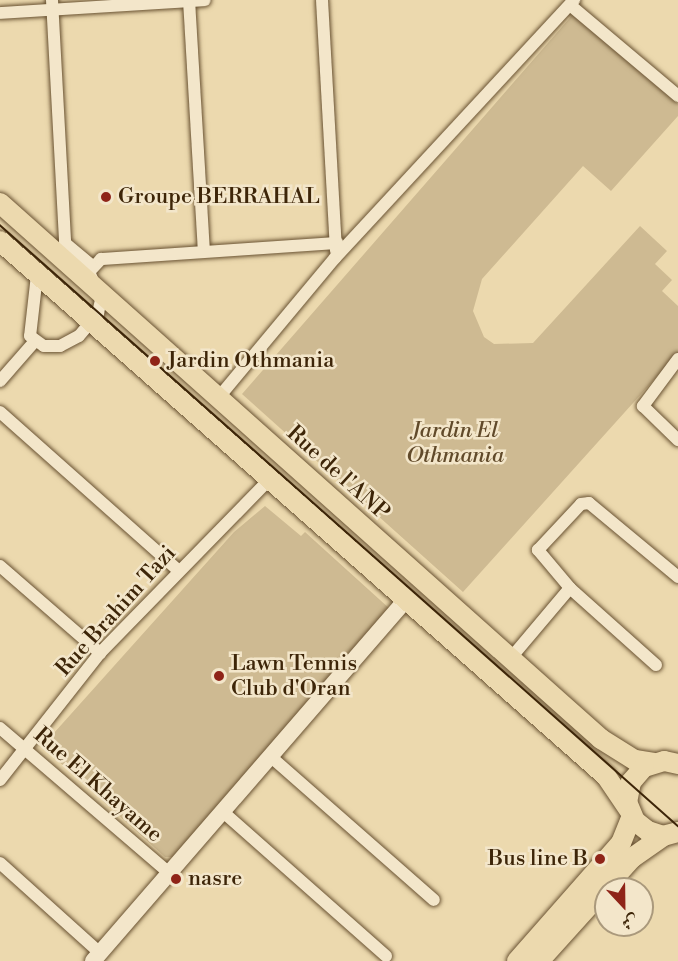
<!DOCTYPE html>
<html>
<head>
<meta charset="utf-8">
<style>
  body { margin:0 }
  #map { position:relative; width:678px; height:961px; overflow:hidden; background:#ecd9ae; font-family:"Libre Bodoni",Amiri,serif }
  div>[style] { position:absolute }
  .green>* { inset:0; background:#ceba92 }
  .roads { filter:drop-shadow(0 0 2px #695232) drop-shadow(0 0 2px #695232) }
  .minor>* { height:12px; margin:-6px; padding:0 6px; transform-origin:6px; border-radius:6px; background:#f3e6ca }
  .tertiary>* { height:16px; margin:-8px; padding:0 8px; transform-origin:8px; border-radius:8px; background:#f3e6ca }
  .primary>* { height:20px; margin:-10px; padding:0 10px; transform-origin:10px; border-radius:10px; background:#ecd9ae }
  .tram>* { height:1.5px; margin:-0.75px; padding:0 0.75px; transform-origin:0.75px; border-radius:0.75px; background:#3d2508 }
  .dots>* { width:16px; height:16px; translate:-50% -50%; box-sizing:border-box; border:3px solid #f3e6ca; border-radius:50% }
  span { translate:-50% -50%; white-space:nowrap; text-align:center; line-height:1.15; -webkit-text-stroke:5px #f3e6ca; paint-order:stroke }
  .poi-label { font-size:22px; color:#3d2508 }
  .left { translate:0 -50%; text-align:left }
  .right { translate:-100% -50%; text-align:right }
  .park-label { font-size:22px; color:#614a2a; font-style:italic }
  .street-label { font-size:22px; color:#3d2508 }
  .north { position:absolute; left:594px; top:877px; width:60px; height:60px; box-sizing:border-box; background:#f3e6ca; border:2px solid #aa997c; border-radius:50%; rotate:158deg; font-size:16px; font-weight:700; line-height:24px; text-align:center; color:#3d2508 }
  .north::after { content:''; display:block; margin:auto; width:21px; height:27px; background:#8f2418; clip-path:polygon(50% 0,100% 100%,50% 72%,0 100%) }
</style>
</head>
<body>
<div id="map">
  <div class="green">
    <i style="clip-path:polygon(575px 12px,678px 104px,678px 116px,611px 191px,583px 166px,482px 279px,473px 311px,484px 337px,494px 344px,533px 343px,640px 226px,667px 251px,655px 264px,672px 280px,662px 291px,678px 306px,678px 353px,463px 592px,242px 394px)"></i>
    <i style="clip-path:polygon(265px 506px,301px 536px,305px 532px,390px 609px,177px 857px,165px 857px,46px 750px,45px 743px,234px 532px)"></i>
  </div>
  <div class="roads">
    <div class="minor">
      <i style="left:52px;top:0;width:243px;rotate:86.9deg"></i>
      <i style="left:65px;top:243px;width:34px;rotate:40deg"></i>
      <i style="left:189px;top:0;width:249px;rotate:86.6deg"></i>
      <i style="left:322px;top:0;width:251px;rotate:86.8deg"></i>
      <i style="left:570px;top:5px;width:141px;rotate:40.1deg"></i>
      <i style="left:0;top:13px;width:205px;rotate:-3.6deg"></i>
      <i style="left:37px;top:275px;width:61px;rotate:96.5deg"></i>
      <i style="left:30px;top:336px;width:17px;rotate:36deg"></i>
      <i style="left:44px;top:346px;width:16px"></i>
      <i style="left:60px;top:346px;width:21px;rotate:-28deg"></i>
      <i style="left:79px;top:336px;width:30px;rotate:-50deg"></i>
      <i style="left:98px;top:313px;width:13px;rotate:-77deg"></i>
      <i style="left:101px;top:300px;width:30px;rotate:-113deg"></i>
      <i style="left:89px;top:272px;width:18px;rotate:-47deg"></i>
      <i style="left:101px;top:259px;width:237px;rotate:-3.9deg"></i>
      <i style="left:678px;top:359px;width:59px;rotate:126.7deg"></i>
      <i style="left:643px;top:406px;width:49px;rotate:44.2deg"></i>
      <i style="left:0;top:381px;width:53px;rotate:-48.8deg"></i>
      <i style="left:219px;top:397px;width:181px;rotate:-50.2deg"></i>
      <i style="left:335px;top:258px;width:352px;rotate:-47.2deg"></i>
      <i style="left:0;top:412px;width:239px;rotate:41.6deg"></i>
      <i style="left:0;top:566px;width:133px;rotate:41deg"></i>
      <i style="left:510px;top:659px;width:93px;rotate:-49.8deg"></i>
      <i style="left:656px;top:665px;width:115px;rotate:-138.2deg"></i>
      <i style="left:570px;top:588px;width:50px;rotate:-130.1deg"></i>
      <i style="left:538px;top:550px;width:63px;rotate:-46.9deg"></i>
      <i style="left:581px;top:504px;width:8px;rotate:-7deg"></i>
      <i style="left:589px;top:503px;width:116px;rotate:39.7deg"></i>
      <i style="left:0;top:728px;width:223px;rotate:40.6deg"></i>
      <i style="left:270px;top:756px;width:218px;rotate:41.3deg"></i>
      <i style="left:0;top:780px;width:162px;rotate:-51.8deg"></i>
      <i style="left:100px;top:653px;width:245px;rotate:-45.7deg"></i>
      <i style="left:222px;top:811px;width:219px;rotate:41.5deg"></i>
      <i style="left:0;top:863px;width:135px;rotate:42deg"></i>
    </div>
    <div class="tertiary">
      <i style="left:93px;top:961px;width:479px;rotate:-49.1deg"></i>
    </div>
    <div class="primary">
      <i style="left:0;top:203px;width:805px;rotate:41.73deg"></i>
      <i style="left:601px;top:739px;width:40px;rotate:32deg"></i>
      <i style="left:635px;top:760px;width:19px;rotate:9deg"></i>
      <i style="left:0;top:241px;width:808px;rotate:41.44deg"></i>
      <i style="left:606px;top:776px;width:41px;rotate:55.9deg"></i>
      <i style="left:678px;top:764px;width:14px;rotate:-168deg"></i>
      <i style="left:664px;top:761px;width:21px;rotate:163deg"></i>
      <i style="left:644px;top:767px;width:20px;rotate:131deg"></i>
      <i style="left:631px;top:782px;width:20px;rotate:101deg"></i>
      <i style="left:627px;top:802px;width:21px;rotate:67deg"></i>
      <i style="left:635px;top:821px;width:16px;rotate:38deg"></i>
      <i style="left:648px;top:831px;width:16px;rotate:18deg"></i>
      <i style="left:663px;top:836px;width:16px;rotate:-15deg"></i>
      <i style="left:517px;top:961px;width:157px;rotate:-48.6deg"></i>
      <i style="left:621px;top:843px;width:29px;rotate:-68deg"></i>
      <i style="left:539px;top:961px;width:139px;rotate:-47.9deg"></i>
      <i style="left:632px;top:858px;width:38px;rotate:-35deg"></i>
    </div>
  </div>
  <div class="tram">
    <i style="left:0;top:225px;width:906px;rotate:41.55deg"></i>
  </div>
  <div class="dots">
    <i style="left:106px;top:197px;background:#8f2418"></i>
    <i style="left:155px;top:361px;background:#8f2418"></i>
    <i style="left:219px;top:676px;background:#8f2418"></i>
    <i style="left:600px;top:859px;background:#8f2418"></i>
    <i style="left:176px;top:879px;background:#8f2418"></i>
  </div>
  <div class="poi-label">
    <span class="left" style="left:118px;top:197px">Groupe BERRAHAL</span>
    <span class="left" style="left:167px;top:361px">Jardin Othmania</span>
    <span class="left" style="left:231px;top:676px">Lawn Tennis<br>Club d'Oran</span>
    <span class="right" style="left:588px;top:859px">Bus line B</span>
    <span class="left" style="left:188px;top:879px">nasre</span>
  </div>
  <div class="park-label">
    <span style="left:455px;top:443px">Jardin El<br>Othmania</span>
  </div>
  <div class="street-label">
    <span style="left:338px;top:473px;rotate:42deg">Rue de l'ANP</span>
    <span style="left:116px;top:611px;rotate:-48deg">Rue Brahim Tazi</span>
    <span style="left:98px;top:785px;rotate:41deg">Rue El Khayame</span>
  </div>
  <div class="north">ش</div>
</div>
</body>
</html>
